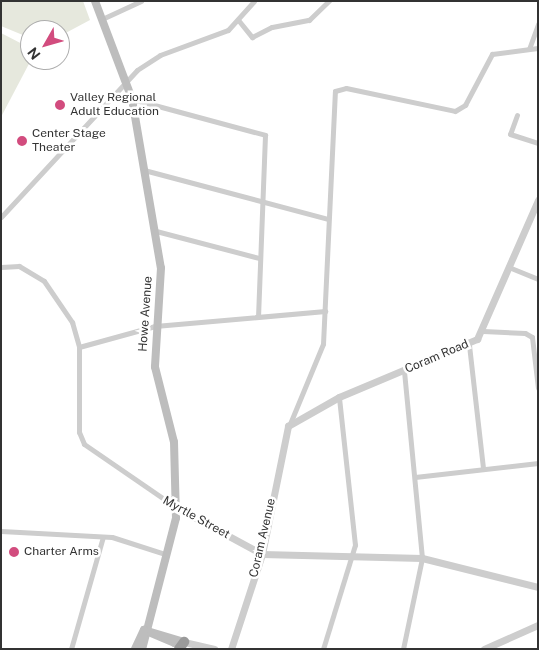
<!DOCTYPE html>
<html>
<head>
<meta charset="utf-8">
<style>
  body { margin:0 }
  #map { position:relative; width:539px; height:650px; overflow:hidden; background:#fff; font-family:"Public Sans",sans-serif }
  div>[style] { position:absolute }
  .green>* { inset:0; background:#e6e8dd }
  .minor>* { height:5px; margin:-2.5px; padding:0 2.5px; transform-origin:2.5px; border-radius:2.5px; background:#cdcdcd }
  .tertiary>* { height:7px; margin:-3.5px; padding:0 3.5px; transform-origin:3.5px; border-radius:3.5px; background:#cdcdcd }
  .secondary>* { height:8px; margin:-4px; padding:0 4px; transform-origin:4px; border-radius:4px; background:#bdbdbd }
  .motorway>* { height:10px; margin:-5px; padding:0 5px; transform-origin:5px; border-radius:5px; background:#9a9a9a }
  .dots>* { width:14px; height:14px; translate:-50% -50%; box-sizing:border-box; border:2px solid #fff; border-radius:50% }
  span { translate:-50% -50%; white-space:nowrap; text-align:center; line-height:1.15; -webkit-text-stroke:5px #fff; paint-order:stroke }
  .poi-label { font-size:12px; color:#333 }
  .left { translate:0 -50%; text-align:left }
  .street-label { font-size:12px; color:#333 }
  .frame { position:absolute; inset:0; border:2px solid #333; pointer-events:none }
  .north { position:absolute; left:20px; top:20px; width:50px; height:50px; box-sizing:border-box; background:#fff; border:1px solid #adadad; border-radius:50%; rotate:232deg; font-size:14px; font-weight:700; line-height:20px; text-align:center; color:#333 }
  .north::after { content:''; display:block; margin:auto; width:18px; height:22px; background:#d24c7e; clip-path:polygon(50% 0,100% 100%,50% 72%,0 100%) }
</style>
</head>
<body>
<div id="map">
  <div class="green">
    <i style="clip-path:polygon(1px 1px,83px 1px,90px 20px,60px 36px,60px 30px,30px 30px,30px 38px,1px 26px)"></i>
    <i style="clip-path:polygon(1px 33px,30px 48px,31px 60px,1px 117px)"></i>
  </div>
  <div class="minor">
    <i style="left:102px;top:19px;width:43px;rotate:-24.8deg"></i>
    <i style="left:239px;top:21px;width:21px;rotate:51deg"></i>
    <i style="left:252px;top:37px;width:22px;rotate:-27deg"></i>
    <i style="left:272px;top:27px;width:38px;rotate:-11deg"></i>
    <i style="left:309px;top:20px;width:28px;rotate:-44deg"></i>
    <i style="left:529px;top:49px;width:27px;rotate:-70deg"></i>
    <i style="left:132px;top:99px;width:138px;rotate:15.1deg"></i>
    <i style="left:265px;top:135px;width:181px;rotate:92.2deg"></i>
    <i style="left:517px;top:115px;width:20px;rotate:110deg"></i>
    <i style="left:510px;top:134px;width:29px;rotate:18deg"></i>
    <i style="left:144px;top:170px;width:190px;rotate:14.9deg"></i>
    <i style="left:1px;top:217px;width:200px;rotate:-47.2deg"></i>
    <i style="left:137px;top:70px;width:27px;rotate:-33deg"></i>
    <i style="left:160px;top:55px;width:72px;rotate:-20.2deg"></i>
    <i style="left:228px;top:30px;width:39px;rotate:-48deg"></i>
    <i style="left:156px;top:231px;width:106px;rotate:14.7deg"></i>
    <i style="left:1px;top:267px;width:18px;rotate:-3deg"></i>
    <i style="left:19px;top:266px;width:29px;rotate:31deg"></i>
    <i style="left:44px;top:281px;width:50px;rotate:55.7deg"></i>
    <i style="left:72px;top:322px;width:26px;rotate:74deg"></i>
    <i style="left:79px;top:347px;width:85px;rotate:90deg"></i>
    <i style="left:79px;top:432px;width:13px;rotate:67deg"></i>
    <i style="left:84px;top:444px;width:113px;rotate:34.5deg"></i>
    <i style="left:511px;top:268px;width:29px;rotate:22deg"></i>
    <i style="left:483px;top:331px;width:42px;rotate:2.7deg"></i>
    <i style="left:525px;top:333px;width:8px;rotate:30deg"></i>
    <i style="left:532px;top:337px;width:51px;rotate:83.3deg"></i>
    <i style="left:469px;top:345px;width:124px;rotate:83.5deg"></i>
    <i style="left:79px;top:347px;width:79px;rotate:-15.4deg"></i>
    <i style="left:155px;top:326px;width:171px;rotate:-5deg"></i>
    <i style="left:289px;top:426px;width:89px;rotate:-67.5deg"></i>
    <i style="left:323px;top:344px;width:253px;rotate:-87.3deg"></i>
    <i style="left:335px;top:91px;width:11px;rotate:-15deg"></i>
    <i style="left:346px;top:88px;width:111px;rotate:11.9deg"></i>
    <i style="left:455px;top:111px;width:12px;rotate:-31deg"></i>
    <i style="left:465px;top:105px;width:58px;rotate:-62.1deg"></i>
    <i style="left:492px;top:54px;width:46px;rotate:-7.4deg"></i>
    <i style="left:415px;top:477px;width:124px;rotate:-6.5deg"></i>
    <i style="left:1px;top:531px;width:111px;rotate:3.1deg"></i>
    <i style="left:112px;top:537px;width:56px;rotate:17.8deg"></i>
    <i style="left:71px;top:649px;width:116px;rotate:-74.1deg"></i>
    <i style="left:323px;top:649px;width:109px;rotate:-72.9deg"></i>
    <i style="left:355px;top:545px;width:149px;rotate:-96.2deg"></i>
    <i style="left:403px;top:649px;width:93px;rotate:-78.2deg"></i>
    <i style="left:422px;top:558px;width:188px;rotate:-95.5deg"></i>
  </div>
  <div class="tertiary">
    <i style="left:177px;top:508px;width:97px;rotate:28.4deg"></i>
    <i style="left:262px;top:554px;width:160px;rotate:1.4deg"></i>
    <i style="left:422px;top:558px;width:120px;rotate:14deg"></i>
    <i style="left:184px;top:642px;width:31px;rotate:13deg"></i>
    <i style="left:231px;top:649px;width:100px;rotate:-71.9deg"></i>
    <i style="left:262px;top:554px;width:131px;rotate:-78.5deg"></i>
    <i style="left:288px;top:426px;width:59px;rotate:-29.6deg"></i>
    <i style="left:339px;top:397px;width:150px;rotate:-22.8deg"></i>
    <i style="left:477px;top:339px;width:152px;rotate:-66.3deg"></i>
    <i style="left:484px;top:649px;width:59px;rotate:-24deg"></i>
  </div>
  <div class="secondary">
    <i style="left:95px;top:1px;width:105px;rotate:69.3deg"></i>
    <i style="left:132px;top:99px;width:171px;rotate:80.3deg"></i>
    <i style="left:161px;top:268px;width:99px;rotate:93.5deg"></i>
    <i style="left:155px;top:367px;width:77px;rotate:75.8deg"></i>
    <i style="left:174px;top:442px;width:76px;rotate:88.5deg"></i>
    <i style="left:176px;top:518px;width:135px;rotate:104.5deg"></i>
    <i style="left:144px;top:630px;width:34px;rotate:23deg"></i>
    <i style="left:175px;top:643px;width:9px;rotate:-6deg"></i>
    <i style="left:144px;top:630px;width:42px;rotate:16.7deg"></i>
    <i style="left:135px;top:649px;width:21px;rotate:-65deg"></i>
  </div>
  <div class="motorway">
    <i style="left:179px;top:649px;width:9px;rotate:-54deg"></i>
  </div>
  <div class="dots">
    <i style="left:60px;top:105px;background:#d24c7e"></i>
    <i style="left:22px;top:141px;background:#d24c7e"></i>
    <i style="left:14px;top:552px;background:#d24c7e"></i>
  </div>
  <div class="poi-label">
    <span class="left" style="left:70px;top:105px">Valley Regional<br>Adult Education</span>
    <span class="left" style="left:32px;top:141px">Center Stage<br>Theater</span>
    <span class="left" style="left:24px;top:552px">Charter Arms</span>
  </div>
  <div class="street-label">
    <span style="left:146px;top:314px;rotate:-86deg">Howe Avenue</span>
    <span style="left:437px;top:357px;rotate:-23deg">Coram Road</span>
    <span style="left:196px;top:518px;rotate:29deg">Myrtle Street</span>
    <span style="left:263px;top:538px;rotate:-77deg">Coram Avenue</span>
  </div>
  <div class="frame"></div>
  <div class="north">N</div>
</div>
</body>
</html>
